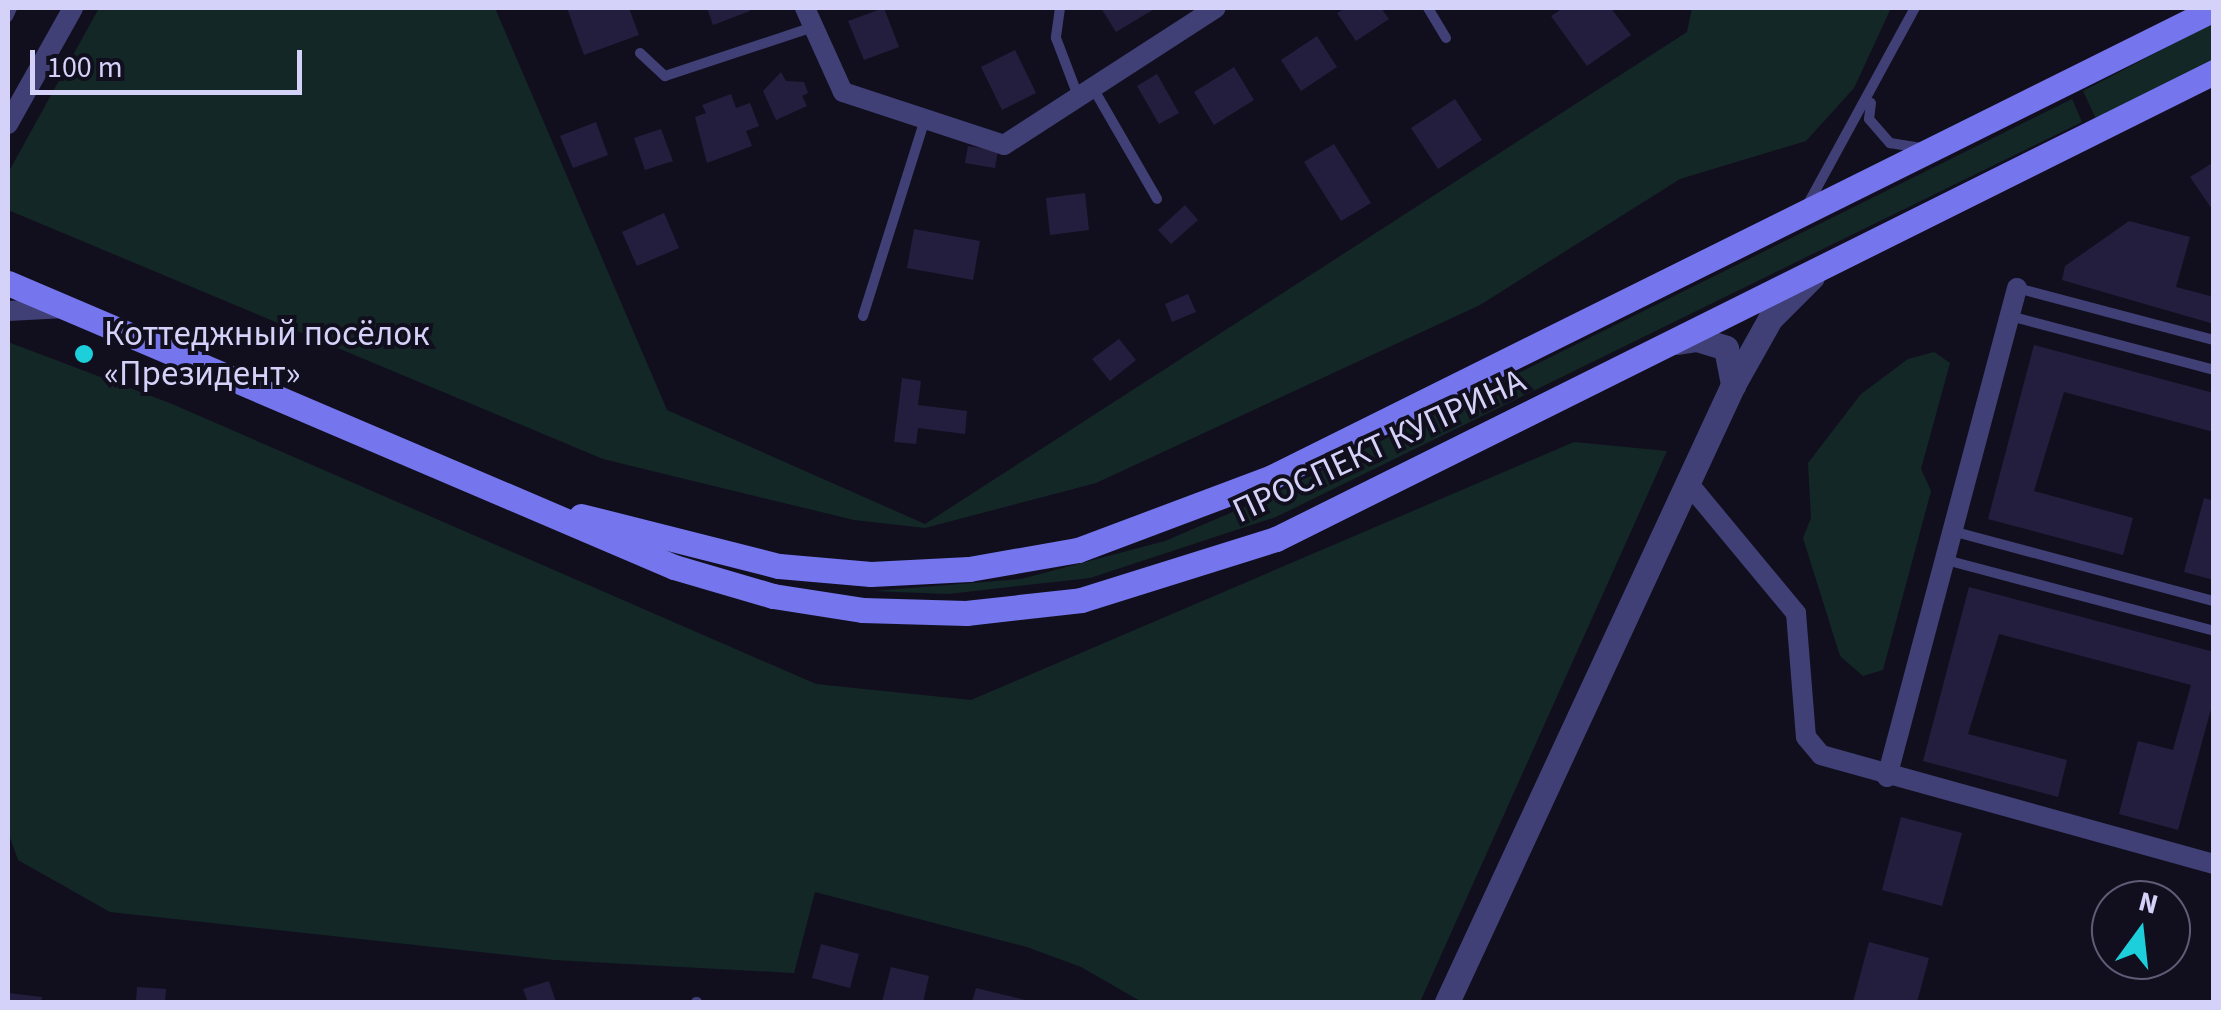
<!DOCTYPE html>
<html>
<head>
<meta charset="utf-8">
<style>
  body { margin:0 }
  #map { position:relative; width:2221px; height:1010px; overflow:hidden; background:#110f1e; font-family:"Source Sans 3",sans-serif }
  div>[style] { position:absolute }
  .green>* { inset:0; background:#132726 }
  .building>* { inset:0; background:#231e3d }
  .service>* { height:10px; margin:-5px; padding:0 5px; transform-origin:5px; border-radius:5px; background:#404077 }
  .minor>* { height:20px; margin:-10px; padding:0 10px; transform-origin:10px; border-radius:10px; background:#404077 }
  .tertiary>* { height:25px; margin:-12.5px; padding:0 12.5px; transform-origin:12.5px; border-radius:12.5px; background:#404077 }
  .secondary>* { height:25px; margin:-12.5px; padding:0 12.5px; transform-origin:12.5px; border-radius:12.5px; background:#7576ed }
  .dots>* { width:28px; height:28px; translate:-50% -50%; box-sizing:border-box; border:5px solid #110f1e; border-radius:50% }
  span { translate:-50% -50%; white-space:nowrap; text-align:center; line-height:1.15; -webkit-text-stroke:8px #110f1e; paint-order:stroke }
  .poi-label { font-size:35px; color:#d5d2f9 }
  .left { translate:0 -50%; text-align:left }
  .street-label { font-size:35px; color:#d5d2f9 }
  .frame { position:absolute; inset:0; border:10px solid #d5d2f9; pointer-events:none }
  .north { position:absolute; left:2091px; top:880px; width:100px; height:100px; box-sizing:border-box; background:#110f1e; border:2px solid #5f5d76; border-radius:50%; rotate:15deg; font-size:28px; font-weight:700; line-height:40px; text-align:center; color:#d5d2f9 }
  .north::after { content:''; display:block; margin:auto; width:35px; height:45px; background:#1dcedb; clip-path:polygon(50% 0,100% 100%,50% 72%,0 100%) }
  .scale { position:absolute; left:30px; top:50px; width:272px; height:45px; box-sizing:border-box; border:5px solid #d5d2f9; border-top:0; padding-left:12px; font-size:30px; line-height:35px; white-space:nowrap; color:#d5d2f9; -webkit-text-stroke:8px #110f1e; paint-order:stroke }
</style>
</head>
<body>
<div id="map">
  <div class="green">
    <i style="clip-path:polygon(99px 8px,495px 8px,667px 410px,925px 524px,1687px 32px,1692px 8px,1891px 8px,1854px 88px,1806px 141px,1680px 179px,1480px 305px,1096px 483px,925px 528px,854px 520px,603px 459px,8px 210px,8px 173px)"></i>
    <i style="clip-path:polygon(2213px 23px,2213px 62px,2097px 121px,2083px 91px)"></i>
    <i style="clip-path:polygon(2072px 99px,2082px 122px,1276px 517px,1090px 578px,948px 594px,873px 591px,1021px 579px,1165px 541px,1270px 496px)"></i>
    <i style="clip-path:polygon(8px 342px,172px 404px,816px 684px,971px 700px,1574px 442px,1667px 451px,1420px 1002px,1142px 1002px,1081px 967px,1027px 947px,815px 892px,794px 973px,554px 960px,110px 912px,18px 860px,8px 832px)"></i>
    <i style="clip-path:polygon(1934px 352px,1950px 363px,1921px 469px,1931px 491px,1883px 670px,1863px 676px,1840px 656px,1803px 538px,1811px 518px,1808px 463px,1861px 394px,1908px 359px)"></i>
  </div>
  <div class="building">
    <i style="clip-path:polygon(567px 8px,629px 8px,639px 35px,584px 55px)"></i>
    <i style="clip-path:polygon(707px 8px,749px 8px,750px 11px,713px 25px)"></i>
    <i style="clip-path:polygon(884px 8px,899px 47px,864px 60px,848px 21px)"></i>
    <i style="clip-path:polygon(1101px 8px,1156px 8px,1116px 32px)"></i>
    <i style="clip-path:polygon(1346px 8px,1381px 8px,1389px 19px,1356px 41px,1337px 13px)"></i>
    <i style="clip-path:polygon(1563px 8px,1611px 8px,1631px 35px,1587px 66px,1551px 16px)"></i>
    <i style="clip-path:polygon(1317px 36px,1337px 67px,1301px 91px,1281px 60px)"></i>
    <i style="clip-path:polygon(1015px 50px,1036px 93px,1002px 110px,981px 67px)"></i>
    <i style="clip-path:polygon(1234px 67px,1254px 100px,1214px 125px,1194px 92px)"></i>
    <i style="clip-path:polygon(781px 72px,786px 81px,804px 82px,808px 93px,802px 96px,807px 106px,776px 120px,763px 91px)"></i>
    <i style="clip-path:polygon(1157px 74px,1179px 113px,1159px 124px,1137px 86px)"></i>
    <i style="clip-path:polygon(731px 94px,736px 108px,750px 103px,759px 126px,746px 131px,752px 146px,707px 163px,695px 117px,706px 113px,702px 105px)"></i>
    <i style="clip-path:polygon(1455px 99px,1482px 140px,1438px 169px,1411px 128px)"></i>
    <i style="clip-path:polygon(596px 122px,608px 155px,573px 168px,560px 136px)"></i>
    <i style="clip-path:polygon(661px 129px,673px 161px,645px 170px,634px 138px)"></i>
    <i style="clip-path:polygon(1334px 144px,1371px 203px,1341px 221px,1304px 162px)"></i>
    <i style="clip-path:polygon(968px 146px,998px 151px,995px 168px,965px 163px)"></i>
    <i style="clip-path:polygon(2214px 162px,2214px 212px,2190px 177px)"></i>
    <i style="clip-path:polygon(1085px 193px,1089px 230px,1050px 235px,1046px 198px)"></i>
    <i style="clip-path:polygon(1185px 205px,1198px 220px,1171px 244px,1158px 230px)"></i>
    <i style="clip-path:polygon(664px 213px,679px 248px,637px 266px,622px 232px)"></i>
    <i style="clip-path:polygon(2129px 221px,2190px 237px,2176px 287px,2214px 297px,2214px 324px,2062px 280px,2065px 266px)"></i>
    <i style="clip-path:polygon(914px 229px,980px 241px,973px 280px,907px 268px)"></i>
    <i style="clip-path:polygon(1188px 294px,1196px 312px,1172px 322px,1165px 304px)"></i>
    <i style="clip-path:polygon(1119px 339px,1136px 360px,1110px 381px,1092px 359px)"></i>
    <i style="clip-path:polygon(2034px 345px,2214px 393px,2214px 432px,2064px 392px,2034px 491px,2133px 518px,2123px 555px,1988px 519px)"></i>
    <i style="clip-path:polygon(902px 378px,921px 381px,918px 405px,967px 411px,965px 434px,918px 428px,916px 444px,894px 442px)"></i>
    <i style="clip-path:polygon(2204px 498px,2214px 501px,2214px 580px,2184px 572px)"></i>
    <i style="clip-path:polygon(1969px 587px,2214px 652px,2214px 698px,2178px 830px,2119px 814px,2138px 741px,2173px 750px,2191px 685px,1999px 634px,1968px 734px,2067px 760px,2058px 797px,1923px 761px)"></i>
    <i style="clip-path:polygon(1901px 817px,1962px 833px,1942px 906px,1882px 890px)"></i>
    <i style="clip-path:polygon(1869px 942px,1929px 958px,1917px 1002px,1853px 1002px)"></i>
    <i style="clip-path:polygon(821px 944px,859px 954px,850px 988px,812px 978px)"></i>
    <i style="clip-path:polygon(891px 967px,929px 976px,923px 1002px,882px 1002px)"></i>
    <i style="clip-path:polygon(549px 981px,556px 1002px,528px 1002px,523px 989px)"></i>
    <i style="clip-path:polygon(137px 987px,166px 989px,165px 1002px,136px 1002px)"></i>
    <i style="clip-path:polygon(976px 988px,1029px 1001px,1029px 1002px,972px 1002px)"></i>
    <i style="clip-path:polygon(8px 993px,42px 997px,41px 1002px,8px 1002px)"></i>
  </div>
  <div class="service">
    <i style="left:1060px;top:8px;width:30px;rotate:98deg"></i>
    <i style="left:1056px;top:38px;width:62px;rotate:69.2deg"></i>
    <i style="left:1428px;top:8px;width:35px;rotate:59deg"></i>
    <i style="left:8px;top:17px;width:10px;rotate:-66deg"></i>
    <i style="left:640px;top:53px;width:34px;rotate:43deg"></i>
    <i style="left:665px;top:76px;width:156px;rotate:-18.3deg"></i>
    <i style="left:1093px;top:88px;width:128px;rotate:60deg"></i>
    <i style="left:1871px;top:103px;width:16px;rotate:97deg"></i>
    <i style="left:1869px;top:119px;width:32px;rotate:49deg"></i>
    <i style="left:1890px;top:143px;width:30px;rotate:9deg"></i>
    <i style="left:1808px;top:204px;width:223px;rotate:-61.4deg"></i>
    <i style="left:2017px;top:288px;width:204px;rotate:14.8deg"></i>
    <i style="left:863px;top:316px;width:207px;rotate:-72.5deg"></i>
    <i style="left:2010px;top:316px;width:211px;rotate:14.8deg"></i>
    <i style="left:1952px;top:531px;width:271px;rotate:15deg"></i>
    <i style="left:1946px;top:560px;width:277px;rotate:14.8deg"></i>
    <i style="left:696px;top:1002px;width:1px"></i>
  </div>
  <div class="minor">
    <i style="left:805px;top:8px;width:92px;rotate:65.7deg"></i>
    <i style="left:843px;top:92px;width:169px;rotate:18.2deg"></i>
    <i style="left:1004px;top:145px;width:252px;rotate:-32.9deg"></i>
    <i style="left:8px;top:124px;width:133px;rotate:-60.7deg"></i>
    <i style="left:8px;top:311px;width:57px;rotate:-3deg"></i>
    <i style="left:1688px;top:483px;width:169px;rotate:50.3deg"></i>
    <i style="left:1796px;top:613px;width:124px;rotate:85.4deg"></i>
    <i style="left:1806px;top:737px;width:23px;rotate:50deg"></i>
    <i style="left:1821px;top:755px;width:408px;rotate:15.5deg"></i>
    <i style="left:1887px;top:777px;width:506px;rotate:-75.11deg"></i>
  </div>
  <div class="tertiary">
    <i style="left:1677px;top:342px;width:20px;rotate:-9deg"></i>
    <i style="left:1697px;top:339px;width:30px;rotate:17deg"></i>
    <i style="left:1726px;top:348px;width:38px;rotate:79deg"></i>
    <i style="left:1447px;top:1002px;width:680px;rotate:-65.13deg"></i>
    <i style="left:1733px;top:385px;width:76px;rotate:-60.7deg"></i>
    <i style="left:1770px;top:319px;width:59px;rotate:-45deg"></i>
  </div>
  <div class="secondary">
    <i style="left:8px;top:283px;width:724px;rotate:23.09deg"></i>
    <i style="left:674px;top:567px;width:103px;rotate:16.3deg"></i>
    <i style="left:773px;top:596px;width:90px;rotate:8.9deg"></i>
    <i style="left:862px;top:610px;width:104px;rotate:1.7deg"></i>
    <i style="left:966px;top:613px;width:116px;rotate:-6.4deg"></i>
    <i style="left:1081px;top:600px;width:204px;rotate:-17.4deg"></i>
    <i style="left:1276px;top:539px;width:1048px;rotate:-26.47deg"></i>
    <i style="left:581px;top:516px;width:204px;rotate:14.2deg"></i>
    <i style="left:779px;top:566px;width:92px;rotate:5deg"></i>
    <i style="left:871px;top:574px;width:98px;rotate:-2.9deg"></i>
    <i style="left:969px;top:569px;width:111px;rotate:-9.9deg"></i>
    <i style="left:1078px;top:550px;width:207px;rotate:-20.6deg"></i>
    <i style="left:1272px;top:477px;width:1052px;rotate:-26.42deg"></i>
  </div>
  <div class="dots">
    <i style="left:84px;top:354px;background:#1dcedb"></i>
  </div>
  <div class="poi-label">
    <span class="left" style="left:104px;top:354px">Коттеджный посёлок<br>«Президент»</span>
  </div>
  <div class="street-label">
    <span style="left:1379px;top:446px;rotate:-25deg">ПРОСПЕКТ КУПРИНА</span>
  </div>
  <div class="frame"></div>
  <div class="north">N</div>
  <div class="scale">100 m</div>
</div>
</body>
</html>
